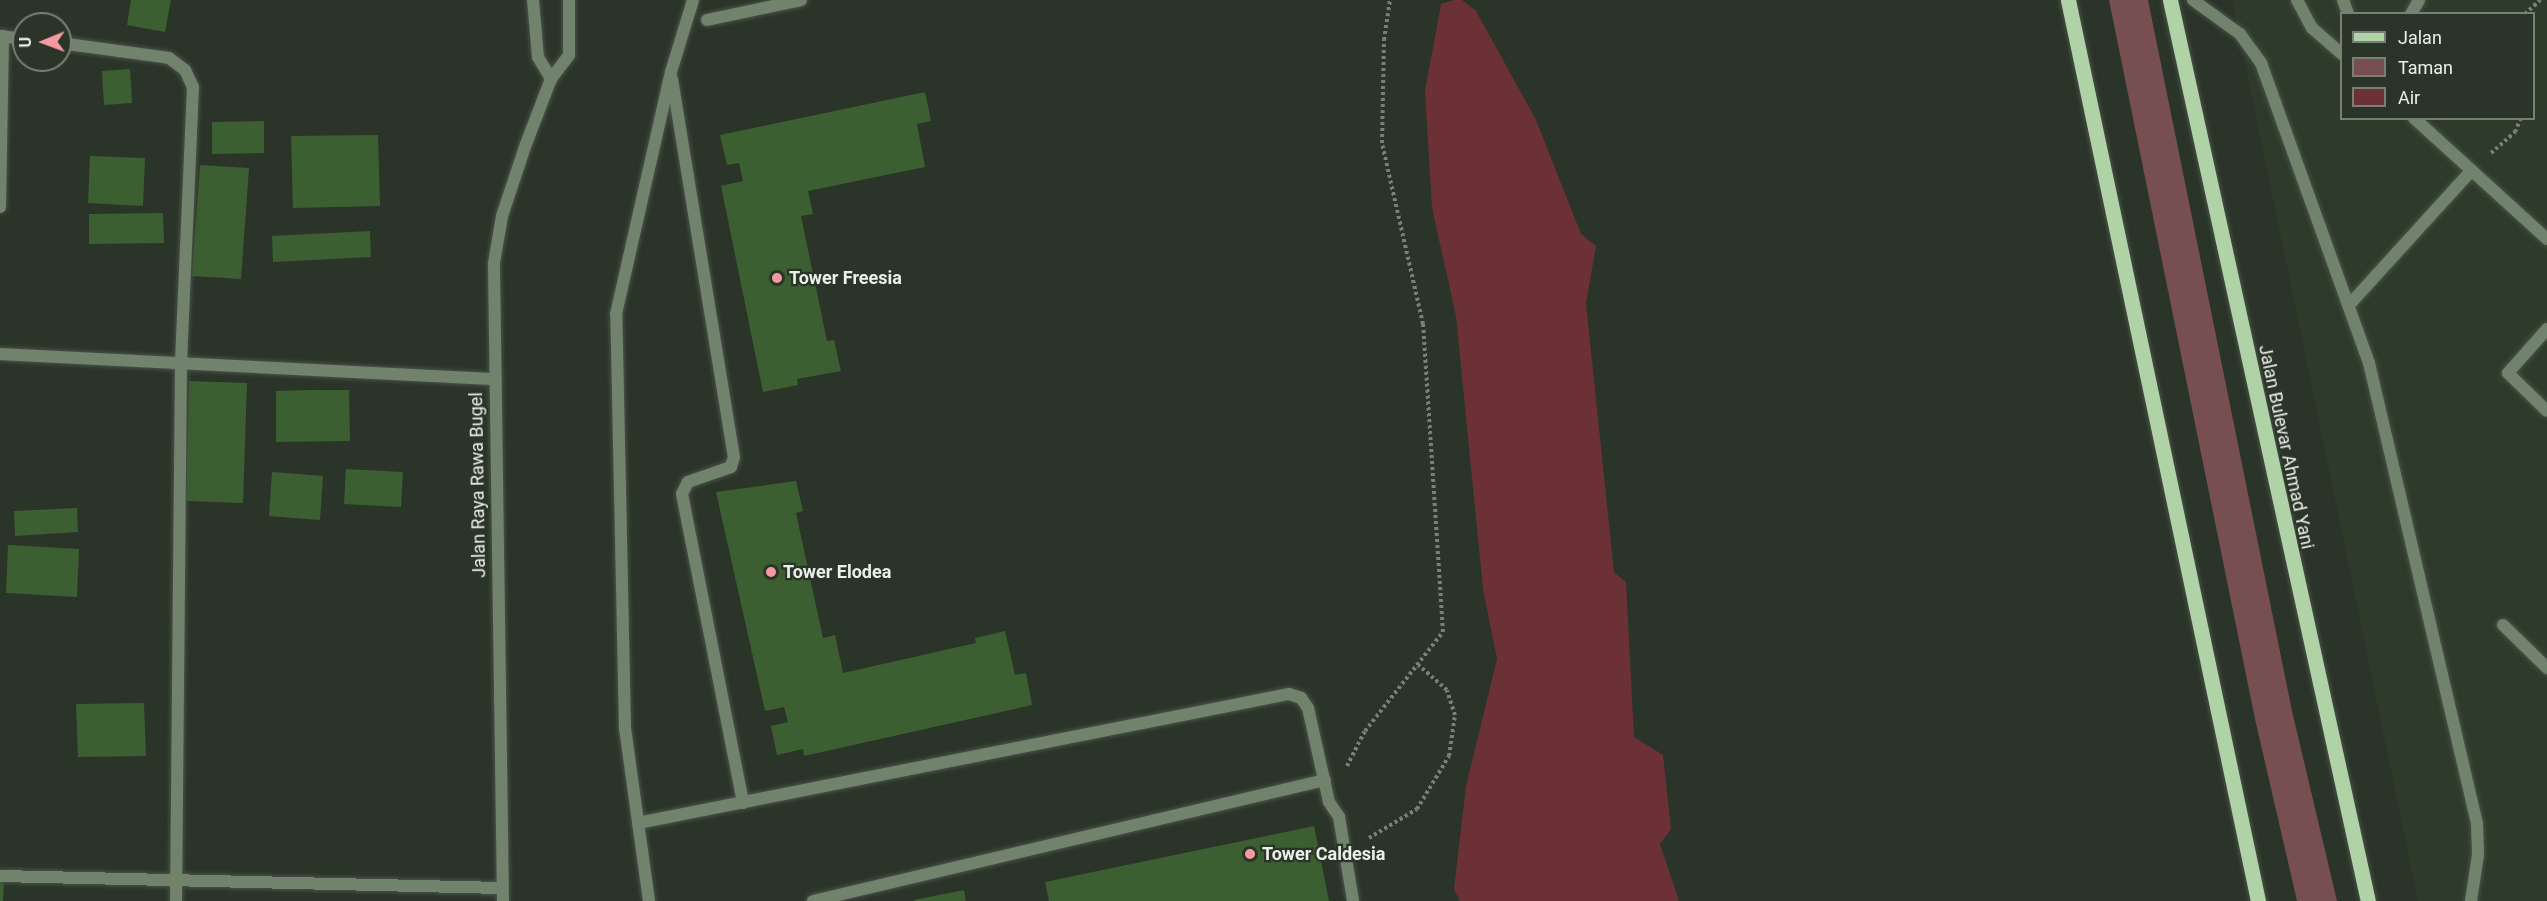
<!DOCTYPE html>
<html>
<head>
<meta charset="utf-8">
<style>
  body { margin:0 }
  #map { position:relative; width:2547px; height:901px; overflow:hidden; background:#2b3429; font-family:Roboto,sans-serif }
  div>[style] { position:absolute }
  .built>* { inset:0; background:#2e3b2a }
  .green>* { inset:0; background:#774f51 }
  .water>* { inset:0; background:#6b3136 }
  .building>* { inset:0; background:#3b5f31 }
  .path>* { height:4px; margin-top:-2px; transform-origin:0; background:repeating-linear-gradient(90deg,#798177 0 3px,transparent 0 6px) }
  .roads { filter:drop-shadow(0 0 2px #4a5248) drop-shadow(0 0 2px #4a5248) }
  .lane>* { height:12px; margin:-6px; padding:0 6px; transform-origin:6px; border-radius:6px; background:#71826d }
  .street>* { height:12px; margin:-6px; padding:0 6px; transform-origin:6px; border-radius:6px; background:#71826d }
  .primary>* { height:15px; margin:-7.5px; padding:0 7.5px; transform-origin:7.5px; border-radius:7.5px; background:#afd2a7 }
  .dots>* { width:16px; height:16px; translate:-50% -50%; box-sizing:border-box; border:3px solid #2b3429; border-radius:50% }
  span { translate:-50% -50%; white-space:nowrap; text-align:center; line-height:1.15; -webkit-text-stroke:4.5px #2b3429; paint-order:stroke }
  .poi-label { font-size:18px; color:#ebf1e9; font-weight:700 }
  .left { translate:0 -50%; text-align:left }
  .street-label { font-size:18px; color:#ebf1e9 }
  .legend { position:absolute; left:2340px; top:12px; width:195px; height:108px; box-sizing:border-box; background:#2b3429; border:2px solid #788076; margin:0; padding:8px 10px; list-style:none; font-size:18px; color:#ebf1e9 }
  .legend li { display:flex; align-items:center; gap:12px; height:30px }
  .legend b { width:30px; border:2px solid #788076 }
  .north { position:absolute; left:12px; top:12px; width:60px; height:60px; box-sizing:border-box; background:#2b3429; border:2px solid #788076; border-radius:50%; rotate:269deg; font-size:16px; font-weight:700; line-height:24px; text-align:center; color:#ebf1e9 }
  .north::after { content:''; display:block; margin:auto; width:21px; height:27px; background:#f49aa0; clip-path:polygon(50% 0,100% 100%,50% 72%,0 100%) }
</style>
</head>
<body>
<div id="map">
  <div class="built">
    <i style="clip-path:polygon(evenodd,2232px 0,2547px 0,2547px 901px,2418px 901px,2232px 0,2342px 14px,2534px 14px,2534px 118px,2342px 118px,2342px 14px)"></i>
  </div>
  <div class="green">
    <i style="clip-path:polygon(2109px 0,2148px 0,2292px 711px,2337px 901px,2297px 901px,2255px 719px)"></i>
  </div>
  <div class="water">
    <i style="clip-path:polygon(1454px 0,1462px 0,1476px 11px,1536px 120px,1581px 234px,1596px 246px,1586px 303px,1614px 572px,1626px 582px,1634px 737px,1663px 755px,1671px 829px,1660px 844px,1679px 901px,1460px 901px,1454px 889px,1466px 786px,1497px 659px,1483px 589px,1456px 316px,1432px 208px,1425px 91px,1441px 4px)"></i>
  </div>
  <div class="building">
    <i style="clip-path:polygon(131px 0,171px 0,165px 32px,127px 25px)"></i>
    <i style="clip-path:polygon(130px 69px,132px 103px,104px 105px,102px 71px)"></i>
    <i style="clip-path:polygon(925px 92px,931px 121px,917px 124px,925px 167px,808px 191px,813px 214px,801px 216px,827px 341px,834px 340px,841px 371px,797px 379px,798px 385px,763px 392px,721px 186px,743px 181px,739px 163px,727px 165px,720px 135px)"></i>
    <i style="clip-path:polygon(264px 121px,264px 153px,212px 154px,212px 122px)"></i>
    <i style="clip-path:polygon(378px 135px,380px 206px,293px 208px,291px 136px)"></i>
    <i style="clip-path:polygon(90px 156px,145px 158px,143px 206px,88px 203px)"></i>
    <i style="clip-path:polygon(200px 165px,249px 168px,241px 279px,192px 276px)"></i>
    <i style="clip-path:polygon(163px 213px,164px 243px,89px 244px,89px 214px)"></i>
    <i style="clip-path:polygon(370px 231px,371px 257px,273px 262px,272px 236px)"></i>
    <i style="clip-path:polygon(189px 381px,247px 383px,243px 503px,186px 501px)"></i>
    <i style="clip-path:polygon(307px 390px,349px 390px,350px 441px,276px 442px,276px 391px)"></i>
    <i style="clip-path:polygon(346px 469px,403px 472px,401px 507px,344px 504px)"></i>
    <i style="clip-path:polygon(272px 472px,323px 476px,320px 520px,269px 516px)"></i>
    <i style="clip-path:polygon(796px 481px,803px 511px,796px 513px,823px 638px,835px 635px,843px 673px,976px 643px,975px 638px,1005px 631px,1015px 675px,1026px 673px,1032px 705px,804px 756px,803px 749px,777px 755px,771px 726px,788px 722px,784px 707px,765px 711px,716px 492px)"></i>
    <i style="clip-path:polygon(77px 508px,78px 532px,15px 536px,14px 511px)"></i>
    <i style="clip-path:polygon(8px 545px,79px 549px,77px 597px,6px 593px)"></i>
    <i style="clip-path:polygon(144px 703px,146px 756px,78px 757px,76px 704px)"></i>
    <i style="clip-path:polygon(1314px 826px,1329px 901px,1049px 901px,1045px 882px)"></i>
    <i style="clip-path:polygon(0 881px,4px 881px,3px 901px,0 901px)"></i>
    <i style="clip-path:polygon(964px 890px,966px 901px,914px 901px,914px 900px)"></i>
  </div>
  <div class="path">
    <i style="left:2525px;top:14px;width:21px;rotate:-43deg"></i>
    <i style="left:2491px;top:153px;width:32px;rotate:-41deg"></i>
    <i style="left:2515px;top:132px;width:15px;rotate:-67deg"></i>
    <i style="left:1347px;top:766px;width:39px;rotate:-63deg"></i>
    <i style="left:1365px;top:731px;width:126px;rotate:-51.8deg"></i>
    <i style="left:1443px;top:632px;width:309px;rotate:-93.7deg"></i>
    <i style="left:1423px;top:324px;width:186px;rotate:-102.8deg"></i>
    <i style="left:1382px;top:143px;width:103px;rotate:-88.9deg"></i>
    <i style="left:1384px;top:40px;width:40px;rotate:-81.5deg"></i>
    <i style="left:1369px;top:838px;width:56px;rotate:-31.1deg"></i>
    <i style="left:1417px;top:809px;width:62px;rotate:-58.9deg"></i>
    <i style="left:1449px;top:756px;width:41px;rotate:-81.7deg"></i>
    <i style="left:1455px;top:715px;width:26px;rotate:-108deg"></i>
    <i style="left:1447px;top:690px;width:38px;rotate:-139deg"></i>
  </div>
  <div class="roads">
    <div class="lane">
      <i style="left:2193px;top:0;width:58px;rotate:35.9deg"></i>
      <i style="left:2240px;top:34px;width:36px;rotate:54deg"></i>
      <i style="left:2261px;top:63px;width:319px;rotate:70.2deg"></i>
      <i style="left:2369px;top:363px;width:473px;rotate:76.8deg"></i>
      <i style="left:2477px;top:824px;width:31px;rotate:88deg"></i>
      <i style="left:2478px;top:855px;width:47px;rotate:98.7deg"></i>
      <i style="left:2297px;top:0;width:32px;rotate:62deg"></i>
      <i style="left:2312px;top:28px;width:40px;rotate:41deg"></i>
      <i style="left:2343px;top:0;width:15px;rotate:70deg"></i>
      <i style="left:2411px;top:14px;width:16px;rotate:-60deg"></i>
      <i style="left:707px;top:20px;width:96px;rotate:-12deg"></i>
      <i style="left:672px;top:79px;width:383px;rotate:80.7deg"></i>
      <i style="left:734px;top:457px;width:10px;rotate:107deg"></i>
      <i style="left:731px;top:467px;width:46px;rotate:160.8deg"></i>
      <i style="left:688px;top:482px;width:13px;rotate:117deg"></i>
      <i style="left:682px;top:494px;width:315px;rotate:78.8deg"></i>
      <i style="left:2414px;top:118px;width:180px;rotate:42.3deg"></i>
      <i style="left:2350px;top:304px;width:181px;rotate:-47.7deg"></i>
      <i style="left:2547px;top:329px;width:59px;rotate:131.6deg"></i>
      <i style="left:2508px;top:373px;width:54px;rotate:44.3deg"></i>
      <i style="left:2503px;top:625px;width:62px;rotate:44.3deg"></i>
      <i style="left:638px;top:823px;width:664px;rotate:-11.21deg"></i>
      <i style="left:1289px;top:694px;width:13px;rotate:18deg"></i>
      <i style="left:1301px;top:698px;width:12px;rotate:55deg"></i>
      <i style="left:1308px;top:708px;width:96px;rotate:77.4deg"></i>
      <i style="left:1329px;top:802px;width:18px;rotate:56deg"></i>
      <i style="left:1339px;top:817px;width:85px;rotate:80.5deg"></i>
      <i style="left:649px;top:901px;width:174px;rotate:-97.9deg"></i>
      <i style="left:625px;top:729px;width:415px;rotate:-91.2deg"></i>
      <i style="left:616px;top:314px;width:248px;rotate:-77.2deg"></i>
      <i style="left:671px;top:72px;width:75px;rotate:-73deg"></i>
      <i style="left:813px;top:901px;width:526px;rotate:-13.3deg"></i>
    </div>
    <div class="street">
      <i style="left:533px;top:0;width:57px;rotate:85deg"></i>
      <i style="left:538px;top:57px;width:26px;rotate:59deg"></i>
      <i style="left:0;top:36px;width:24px;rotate:7deg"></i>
      <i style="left:60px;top:43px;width:110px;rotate:7.8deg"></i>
      <i style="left:169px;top:58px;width:20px;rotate:37deg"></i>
      <i style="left:185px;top:70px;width:19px;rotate:65deg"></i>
      <i style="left:193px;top:87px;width:276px;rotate:92.5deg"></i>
      <i style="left:181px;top:363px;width:538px;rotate:90.53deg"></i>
      <i style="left:0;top:207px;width:171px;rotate:-89deg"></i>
      <i style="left:0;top:354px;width:496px;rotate:2.9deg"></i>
      <i style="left:0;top:876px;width:502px;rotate:1.37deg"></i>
      <i style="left:503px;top:901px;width:638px;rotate:-90.81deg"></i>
      <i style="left:494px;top:263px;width:48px;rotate:-80.3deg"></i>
      <i style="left:502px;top:216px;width:76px;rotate:-71.6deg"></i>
      <i style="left:526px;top:144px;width:70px;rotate:-69deg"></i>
      <i style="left:551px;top:79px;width:30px;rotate:-53deg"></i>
      <i style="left:569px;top:55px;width:55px;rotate:-90deg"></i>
    </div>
    <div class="primary">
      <i style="left:2068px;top:0;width:921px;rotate:78.09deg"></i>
      <i style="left:2170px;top:0;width:922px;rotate:77.61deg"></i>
    </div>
  </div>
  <div class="dots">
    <i style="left:777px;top:278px;background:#f49aa0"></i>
    <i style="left:771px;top:572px;background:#f49aa0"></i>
    <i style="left:1250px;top:854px;background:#f49aa0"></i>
  </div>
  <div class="poi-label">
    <span class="left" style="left:789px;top:278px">Tower Freesia</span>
    <span class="left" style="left:783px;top:572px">Tower Elodea</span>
    <span class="left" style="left:1262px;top:854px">Tower Caldesia</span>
  </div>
  <div class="street-label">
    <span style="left:2286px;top:447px;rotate:78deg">Jalan Bulevar Ahmad Yani</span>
    <span style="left:478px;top:485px;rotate:-91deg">Jalan Raya Rawa Bugel</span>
  </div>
  <ul class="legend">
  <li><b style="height:8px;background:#afd2a7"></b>Jalan</li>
  <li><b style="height:16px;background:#774f51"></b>Taman</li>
  <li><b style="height:16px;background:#6b3136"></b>Air</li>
  </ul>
  <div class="north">U</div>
</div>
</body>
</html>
